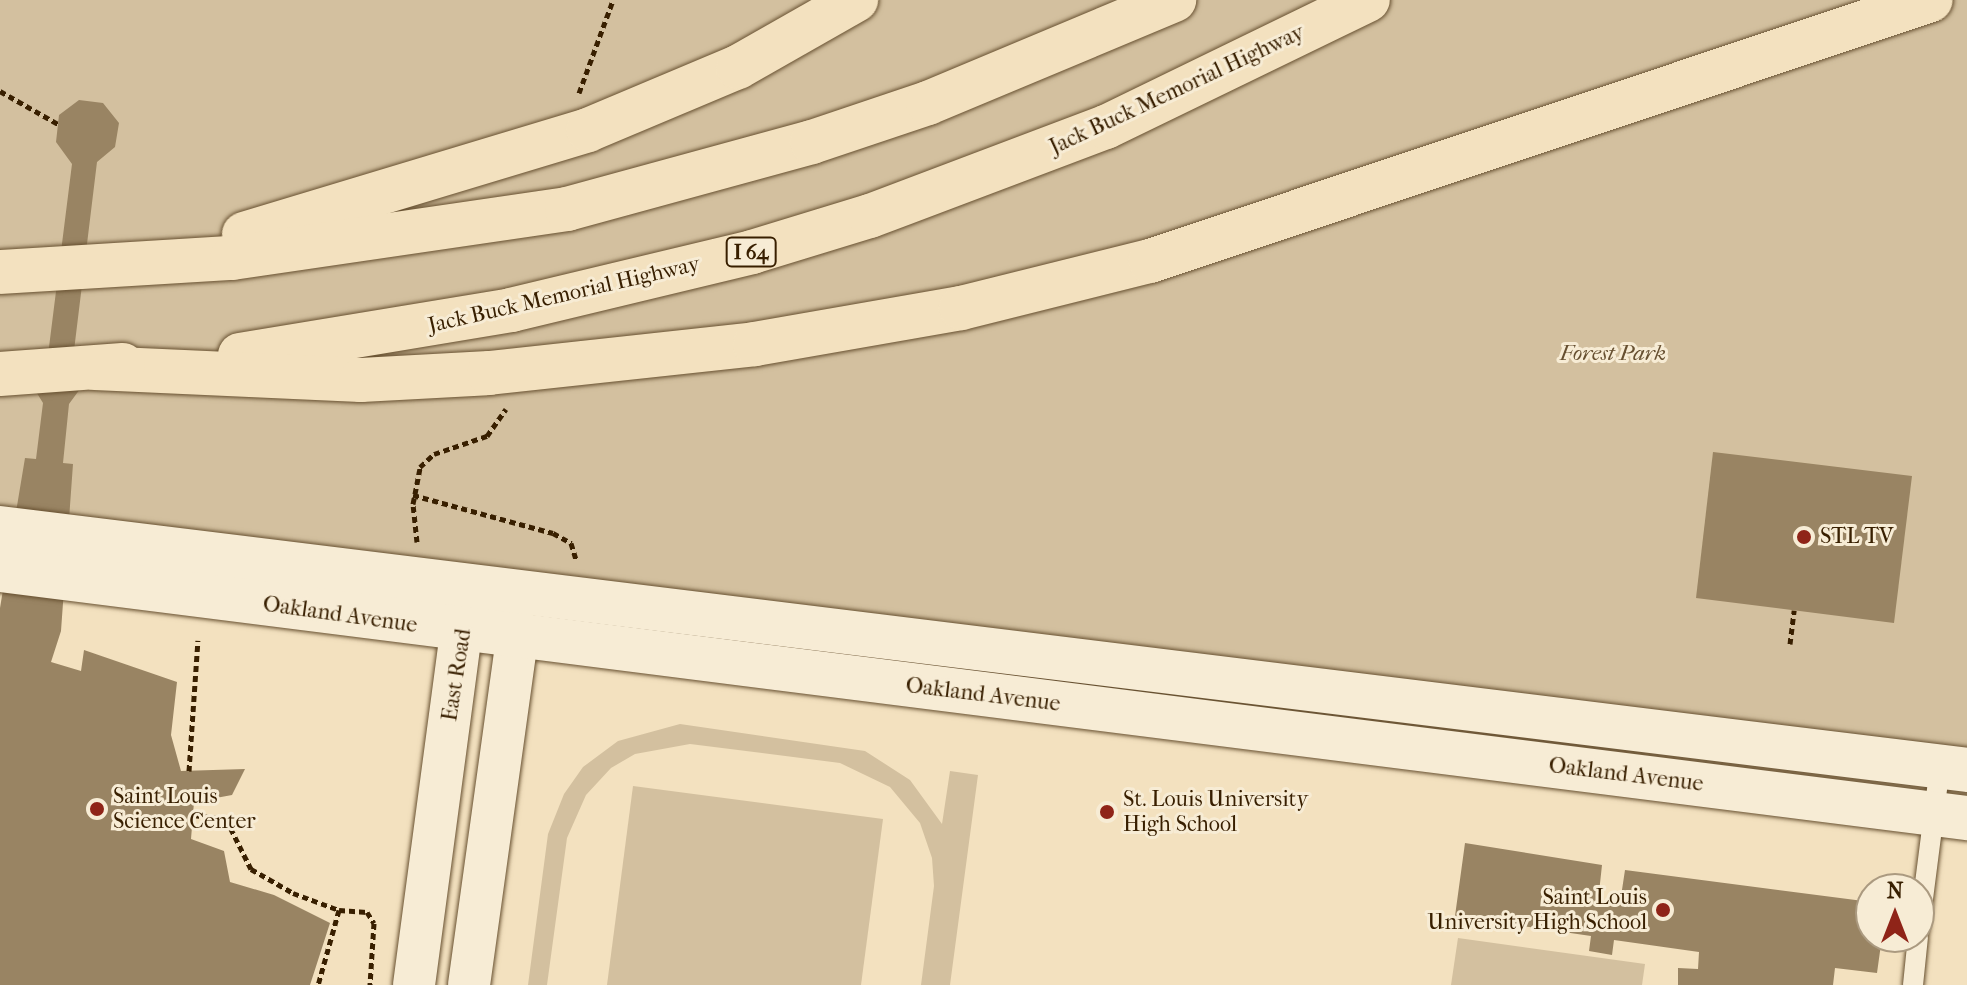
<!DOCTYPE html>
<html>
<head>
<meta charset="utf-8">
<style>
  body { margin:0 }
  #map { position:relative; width:1967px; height:985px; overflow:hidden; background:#f3e1bf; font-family:"IM FELL French Canon",serif }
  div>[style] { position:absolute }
  .green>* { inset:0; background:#d3c09f }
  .building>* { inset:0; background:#998463 }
  .path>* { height:5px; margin-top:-2.5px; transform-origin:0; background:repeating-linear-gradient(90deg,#381f00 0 6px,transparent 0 10px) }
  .roads { filter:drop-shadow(0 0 2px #675030) drop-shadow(0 0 2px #675030) }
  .lane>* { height:20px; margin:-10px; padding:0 10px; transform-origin:10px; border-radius:10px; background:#f7ecd5 }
  .street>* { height:42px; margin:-21px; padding:0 21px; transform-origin:21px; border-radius:21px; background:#f7ecd5 }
  .secondary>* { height:44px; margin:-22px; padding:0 22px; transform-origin:22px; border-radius:22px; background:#f7ecd5 }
  .highway>* { height:44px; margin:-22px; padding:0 22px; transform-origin:22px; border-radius:22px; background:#f3e1bf }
  .dots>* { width:22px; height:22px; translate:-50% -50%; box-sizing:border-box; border:4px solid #f7ecd5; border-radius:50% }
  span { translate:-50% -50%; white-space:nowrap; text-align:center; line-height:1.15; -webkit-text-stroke:6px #f7ecd5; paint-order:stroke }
  .shield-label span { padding:2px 6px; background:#f7ecd5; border:2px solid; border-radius:6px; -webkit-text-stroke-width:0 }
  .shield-label { font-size:20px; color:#381f00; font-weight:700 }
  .street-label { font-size:22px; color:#381f00 }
  .park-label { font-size:22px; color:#664f30; font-style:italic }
  .poi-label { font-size:22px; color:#381f00 }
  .left { translate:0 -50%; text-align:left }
  .right { translate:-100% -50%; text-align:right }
  .north { position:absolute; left:1855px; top:873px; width:80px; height:80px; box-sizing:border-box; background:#f7ecd5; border:2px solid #ab9a80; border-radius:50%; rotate:0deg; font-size:22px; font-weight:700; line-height:32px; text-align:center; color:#381f00 }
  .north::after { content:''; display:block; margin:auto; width:28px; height:36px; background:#8f2418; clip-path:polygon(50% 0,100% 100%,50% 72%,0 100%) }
</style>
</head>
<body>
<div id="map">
  <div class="green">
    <i style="clip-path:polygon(0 0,1967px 0,1967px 757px,0 510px)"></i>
    <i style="clip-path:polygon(680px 724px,865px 751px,910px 780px,942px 824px,950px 771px,978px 775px,950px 985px,921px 985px,934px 886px,932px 858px,920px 823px,890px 787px,840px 763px,690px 744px,635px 754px,611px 768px,586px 795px,567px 838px,547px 985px,528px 985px,548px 834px,564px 794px,583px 767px,618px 741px)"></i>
    <i style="clip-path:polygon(1487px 731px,1644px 748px,1645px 754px,1485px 735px)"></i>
    <i style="clip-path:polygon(633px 786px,883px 819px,861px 985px,607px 985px)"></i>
    <i style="clip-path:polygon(1458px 938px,1645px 964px,1642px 985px,1451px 985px)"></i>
  </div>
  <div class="building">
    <i style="clip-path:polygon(79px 100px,103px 103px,119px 123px,115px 147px,97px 162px,72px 367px,80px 389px,69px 404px,63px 463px,73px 464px,61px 631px,51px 662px,81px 671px,84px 650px,177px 682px,171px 735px,181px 771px,245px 769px,232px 795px,194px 802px,191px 839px,224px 851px,230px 882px,274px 895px,330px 923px,310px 985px,0 985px,0 608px,25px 458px,36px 459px,43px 403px,35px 390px,47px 363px,72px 164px,56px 142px,59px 115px)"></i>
    <i style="clip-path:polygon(1713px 452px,1912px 476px,1894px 623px,1696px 598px)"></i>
    <i style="clip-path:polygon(1465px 843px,1602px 865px,1598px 902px,1620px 903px,1625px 870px,1871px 902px,1871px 937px,1882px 937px,1877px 973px,1835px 968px,1833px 985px,1678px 985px,1678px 968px,1698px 969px,1699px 952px,1614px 940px,1612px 955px,1589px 951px,1591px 936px,1455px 916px)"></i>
  </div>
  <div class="path">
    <i style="left:0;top:91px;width:67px;rotate:29.6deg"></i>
    <i style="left:579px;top:93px;width:99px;rotate:-69.9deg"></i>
    <i style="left:413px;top:495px;width:145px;rotate:15.2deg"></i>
    <i style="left:553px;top:533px;width:21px;rotate:29deg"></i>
    <i style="left:571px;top:543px;width:17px;rotate:73deg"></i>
    <i style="left:417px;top:542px;width:38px;rotate:-96deg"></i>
    <i style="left:413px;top:504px;width:38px;rotate:-79deg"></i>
    <i style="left:420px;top:467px;width:19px;rotate:-43deg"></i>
    <i style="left:434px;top:454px;width:56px;rotate:-18.8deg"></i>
    <i style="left:487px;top:436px;width:33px;rotate:-55deg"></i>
    <i style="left:1790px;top:644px;width:34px;rotate:-83deg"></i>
    <i style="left:189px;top:771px;width:131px;rotate:-86.1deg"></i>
    <i style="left:193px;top:815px;width:33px;rotate:7deg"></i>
    <i style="left:226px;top:819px;width:56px;rotate:63.4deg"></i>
    <i style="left:251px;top:869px;width:48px;rotate:29.7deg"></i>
    <i style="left:293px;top:893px;width:49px;rotate:20.3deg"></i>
    <i style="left:339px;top:910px;width:78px;rotate:105.6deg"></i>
    <i style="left:339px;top:910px;width:28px;rotate:4deg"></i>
    <i style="left:367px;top:912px;width:13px;rotate:58deg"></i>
    <i style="left:374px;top:923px;width:62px;rotate:93.7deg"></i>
  </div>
  <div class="roads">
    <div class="lane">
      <i style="left:1919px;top:930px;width:164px;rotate:-82.7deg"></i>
      <i style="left:1913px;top:985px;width:48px;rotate:-84.1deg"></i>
    </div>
    <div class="street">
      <i style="left:414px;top:985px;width:356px;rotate:-82.4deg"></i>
      <i style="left:461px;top:632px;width:34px;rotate:-60deg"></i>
      <i style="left:478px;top:602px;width:21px;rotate:-37deg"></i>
      <i style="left:495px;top:589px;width:21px;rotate:51deg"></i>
      <i style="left:508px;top:605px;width:35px;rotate:75deg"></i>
      <i style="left:517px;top:639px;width:349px;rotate:97.9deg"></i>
    </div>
    <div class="secondary">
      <i style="left:0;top:528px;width:1982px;rotate:7.01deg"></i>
      <i style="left:0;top:570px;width:1983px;rotate:7.19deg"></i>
    </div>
    <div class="highway">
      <i style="left:244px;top:234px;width:359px;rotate:-16.8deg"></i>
      <i style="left:588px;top:130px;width:163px;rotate:-22.8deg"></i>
      <i style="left:738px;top:67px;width:136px;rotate:-29.6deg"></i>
      <i style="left:0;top:272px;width:232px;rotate:-3.5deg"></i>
      <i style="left:232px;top:258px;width:339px;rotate:-8.3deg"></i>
      <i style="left:567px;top:209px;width:254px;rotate:-15.3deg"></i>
      <i style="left:812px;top:142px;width:122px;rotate:-18.6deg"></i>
      <i style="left:928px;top:103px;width:267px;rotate:-22.7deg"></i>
      <i style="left:240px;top:355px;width:275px;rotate:-9.4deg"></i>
      <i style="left:511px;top:310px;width:248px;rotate:-13.5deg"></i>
      <i style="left:752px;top:252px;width:123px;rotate:-17deg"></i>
      <i style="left:870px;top:216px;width:252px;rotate:-20.7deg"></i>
      <i style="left:1106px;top:127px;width:291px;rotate:-25.9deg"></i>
      <i style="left:95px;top:368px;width:266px;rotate:2.6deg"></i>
      <i style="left:361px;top:380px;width:128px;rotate:-3.1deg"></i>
      <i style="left:489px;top:373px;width:268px;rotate:-6.2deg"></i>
      <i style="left:755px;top:344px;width:209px;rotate:-9.9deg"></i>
      <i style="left:961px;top:308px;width:195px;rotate:-14deg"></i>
      <i style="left:1150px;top:261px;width:823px;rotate:-18.48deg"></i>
      <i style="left:0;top:374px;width:123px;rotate:-4.2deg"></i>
    </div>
  </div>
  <div class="dots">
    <i style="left:1804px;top:537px;background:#8f2418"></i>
    <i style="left:97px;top:809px;background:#8f2418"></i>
    <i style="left:1107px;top:812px;background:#8f2418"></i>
    <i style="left:1663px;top:910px;background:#8f2418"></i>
  </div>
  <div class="shield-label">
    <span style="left:751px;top:252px">I 64</span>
  </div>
  <div class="street-label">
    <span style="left:1177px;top:90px;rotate:-25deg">Jack Buck Memorial Highway</span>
    <span style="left:564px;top:295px;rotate:-13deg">Jack Buck Memorial Highway</span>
    <span style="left:340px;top:615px;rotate:8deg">Oakland Avenue</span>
    <span style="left:457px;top:675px;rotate:-81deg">East Road</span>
    <span style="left:983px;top:695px;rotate:7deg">Oakland Avenue</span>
    <span style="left:1626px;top:775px;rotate:7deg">Oakland Avenue</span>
  </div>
  <div class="park-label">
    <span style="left:1613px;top:354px">Forest Park</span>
  </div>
  <div class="poi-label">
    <span class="left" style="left:1820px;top:537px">STL TV</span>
    <span class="left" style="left:113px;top:809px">Saint Louis<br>Science Center</span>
    <span class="left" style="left:1123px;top:812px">St. Louis University<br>High School</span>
    <span class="right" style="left:1647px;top:910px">Saint Louis<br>University High School</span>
  </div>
  <div class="north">N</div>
</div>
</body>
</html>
